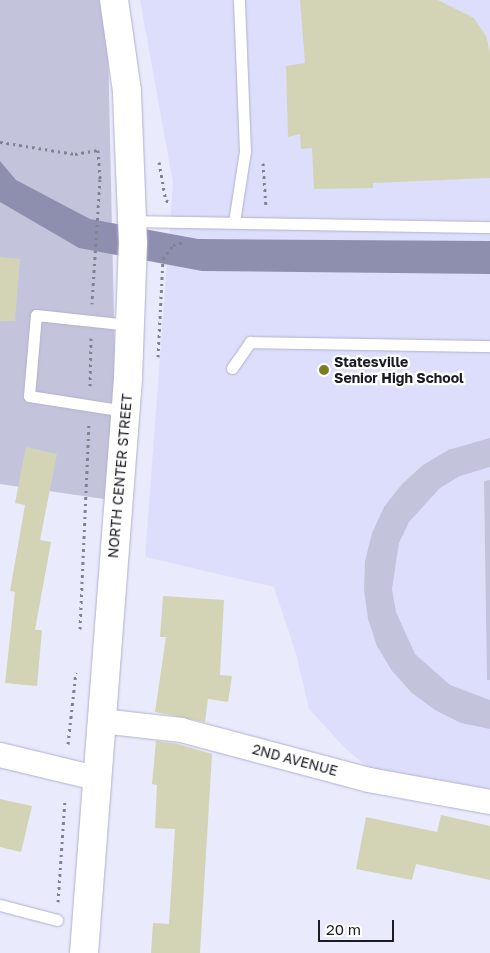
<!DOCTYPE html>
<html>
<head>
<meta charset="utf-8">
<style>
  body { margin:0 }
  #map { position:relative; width:490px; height:953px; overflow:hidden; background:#e9eafc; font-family:"Golos Text",sans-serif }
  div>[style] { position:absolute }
  .built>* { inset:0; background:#dddefc }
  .green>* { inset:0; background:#c3c4db }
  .water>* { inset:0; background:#8e8faf }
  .building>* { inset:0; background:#d3d4b6 }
  .path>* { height:3px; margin-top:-1.5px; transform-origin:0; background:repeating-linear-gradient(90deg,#818290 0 2.5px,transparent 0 6.5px) }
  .roads { filter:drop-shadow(0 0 1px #b0b2cf) drop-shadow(0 0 1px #b0b2cf) }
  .lane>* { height:11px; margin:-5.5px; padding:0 5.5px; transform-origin:5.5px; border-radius:5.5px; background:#fff }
  .street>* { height:24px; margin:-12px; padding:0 12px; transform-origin:12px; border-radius:12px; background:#fff }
  .secondary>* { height:28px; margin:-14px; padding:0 14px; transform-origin:14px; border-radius:14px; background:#fff }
  .dots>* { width:14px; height:14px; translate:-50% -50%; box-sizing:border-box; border:2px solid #fff; border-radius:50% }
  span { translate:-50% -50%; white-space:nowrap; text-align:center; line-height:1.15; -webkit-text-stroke:4.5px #fff; paint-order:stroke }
  .poi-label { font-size:14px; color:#1a1b25; font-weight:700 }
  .left { translate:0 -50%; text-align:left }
  .street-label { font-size:14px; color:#1a1b25 }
  .scale { position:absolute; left:318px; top:920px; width:76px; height:22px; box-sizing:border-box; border:2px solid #1a1b25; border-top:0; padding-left:6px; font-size:15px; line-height:18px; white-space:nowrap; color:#1a1b25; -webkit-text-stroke:4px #fff; paint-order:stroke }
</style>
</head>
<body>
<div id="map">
  <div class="built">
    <i style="clip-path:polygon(140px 0,490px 0,490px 802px,389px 784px,346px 749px,309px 709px,296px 653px,274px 587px,145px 557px,173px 183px)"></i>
  </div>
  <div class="green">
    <i style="clip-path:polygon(0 0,107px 0,118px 501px,0 484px)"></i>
    <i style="clip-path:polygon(490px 438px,490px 467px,460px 476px,440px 488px,409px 522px,399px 543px,392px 589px,396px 612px,415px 654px,450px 685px,490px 700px,490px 729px,461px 723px,435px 710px,412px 693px,392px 671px,377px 646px,368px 619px,364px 590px,365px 561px,372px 533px,384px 507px,402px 484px,423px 465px,448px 450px)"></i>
    <i style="clip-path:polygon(490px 480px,490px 680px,487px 680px,484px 481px)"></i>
  </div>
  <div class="water">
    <i style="clip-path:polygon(0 161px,16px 180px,90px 219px,198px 239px,490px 241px,490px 274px,202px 271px,79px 248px,0 202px)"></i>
  </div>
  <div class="building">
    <i style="clip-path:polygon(300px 0,438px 0,474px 18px,486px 36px,490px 52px,490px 178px,373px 183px,373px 188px,314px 189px,312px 148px,301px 149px,300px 134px,288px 137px,286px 66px,305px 63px)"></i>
    <i style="clip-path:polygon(0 257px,20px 259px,15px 321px,0 321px)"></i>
    <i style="clip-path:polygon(26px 447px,57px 454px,40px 540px,51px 542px,35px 630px,42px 630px,37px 686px,5px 683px,15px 592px,10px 591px,25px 505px,15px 503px)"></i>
    <i style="clip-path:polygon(163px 596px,224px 600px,220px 675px,232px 676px,228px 702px,208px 699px,205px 722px,155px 712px,166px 637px,160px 637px)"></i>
    <i style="clip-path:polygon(156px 741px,178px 744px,212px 754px,200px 953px,151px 953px,153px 923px,169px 924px,175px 829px,155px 828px,157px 785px,152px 784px)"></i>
    <i style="clip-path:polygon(0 799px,32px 806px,21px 852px,0 847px)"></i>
    <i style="clip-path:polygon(441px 815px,490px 826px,490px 880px,416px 864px,412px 880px,356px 869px,366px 817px,437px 832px)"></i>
  </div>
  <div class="path">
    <i style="left:0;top:142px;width:76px;rotate:9.1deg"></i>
    <i style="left:75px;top:154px;width:23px;rotate:-10deg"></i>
    <i style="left:98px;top:150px;width:29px;rotate:86deg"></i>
    <i style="left:100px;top:179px;width:125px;rotate:93.7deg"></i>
    <i style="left:159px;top:162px;width:39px;rotate:80deg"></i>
    <i style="left:166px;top:200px;width:5px;rotate:37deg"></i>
    <i style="left:263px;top:163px;width:44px;rotate:86.1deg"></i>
    <i style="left:158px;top:357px;width:98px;rotate:-87.1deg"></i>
    <i style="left:163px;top:259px;width:17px;rotate:-54deg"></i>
    <i style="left:173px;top:245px;width:11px;rotate:-15deg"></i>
    <i style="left:90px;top:386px;width:48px;rotate:-88.8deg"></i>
    <i style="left:80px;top:629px;width:206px;rotate:-87.5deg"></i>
    <i style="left:68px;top:744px;width:72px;rotate:-83.7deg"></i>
    <i style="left:58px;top:902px;width:103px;rotate:-86.1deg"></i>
  </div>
  <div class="roads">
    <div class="lane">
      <i style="left:133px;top:221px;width:357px;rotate:1deg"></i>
      <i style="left:234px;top:222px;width:72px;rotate:-81.2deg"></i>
      <i style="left:245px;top:151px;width:151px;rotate:-92.3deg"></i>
      <i style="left:232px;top:368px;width:32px;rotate:-55deg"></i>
      <i style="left:250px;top:342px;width:240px;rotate:1deg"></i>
      <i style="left:125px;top:411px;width:97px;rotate:-171.1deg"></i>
      <i style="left:29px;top:396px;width:81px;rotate:-85.1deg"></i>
      <i style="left:36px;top:315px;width:95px;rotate:6.1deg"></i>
      <i style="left:0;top:905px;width:59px;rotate:14.7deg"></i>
    </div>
    <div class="street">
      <i style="left:101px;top:721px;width:81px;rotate:6.4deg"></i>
      <i style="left:181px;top:730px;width:195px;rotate:14.9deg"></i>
      <i style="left:369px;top:780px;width:123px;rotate:10.3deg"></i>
      <i style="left:0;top:755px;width:99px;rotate:13.5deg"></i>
    </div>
    <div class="secondary">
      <i style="left:84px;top:953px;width:577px;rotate:-85.62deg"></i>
      <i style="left:128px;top:378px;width:135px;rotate:-87.9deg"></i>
      <i style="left:133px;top:243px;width:152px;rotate:-92.3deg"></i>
      <i style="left:127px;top:91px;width:92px;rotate:-98.1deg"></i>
    </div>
  </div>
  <div class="dots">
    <i style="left:324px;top:370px;background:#7d7c23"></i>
  </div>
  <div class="poi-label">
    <span class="left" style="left:334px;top:370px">Statesville<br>Senior High School</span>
  </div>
  <div class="street-label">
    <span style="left:120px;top:476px;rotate:-85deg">NORTH CENTER STREET</span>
    <span style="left:295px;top:760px;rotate:15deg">2ND AVENUE</span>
  </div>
  <div class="scale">20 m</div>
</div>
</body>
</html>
